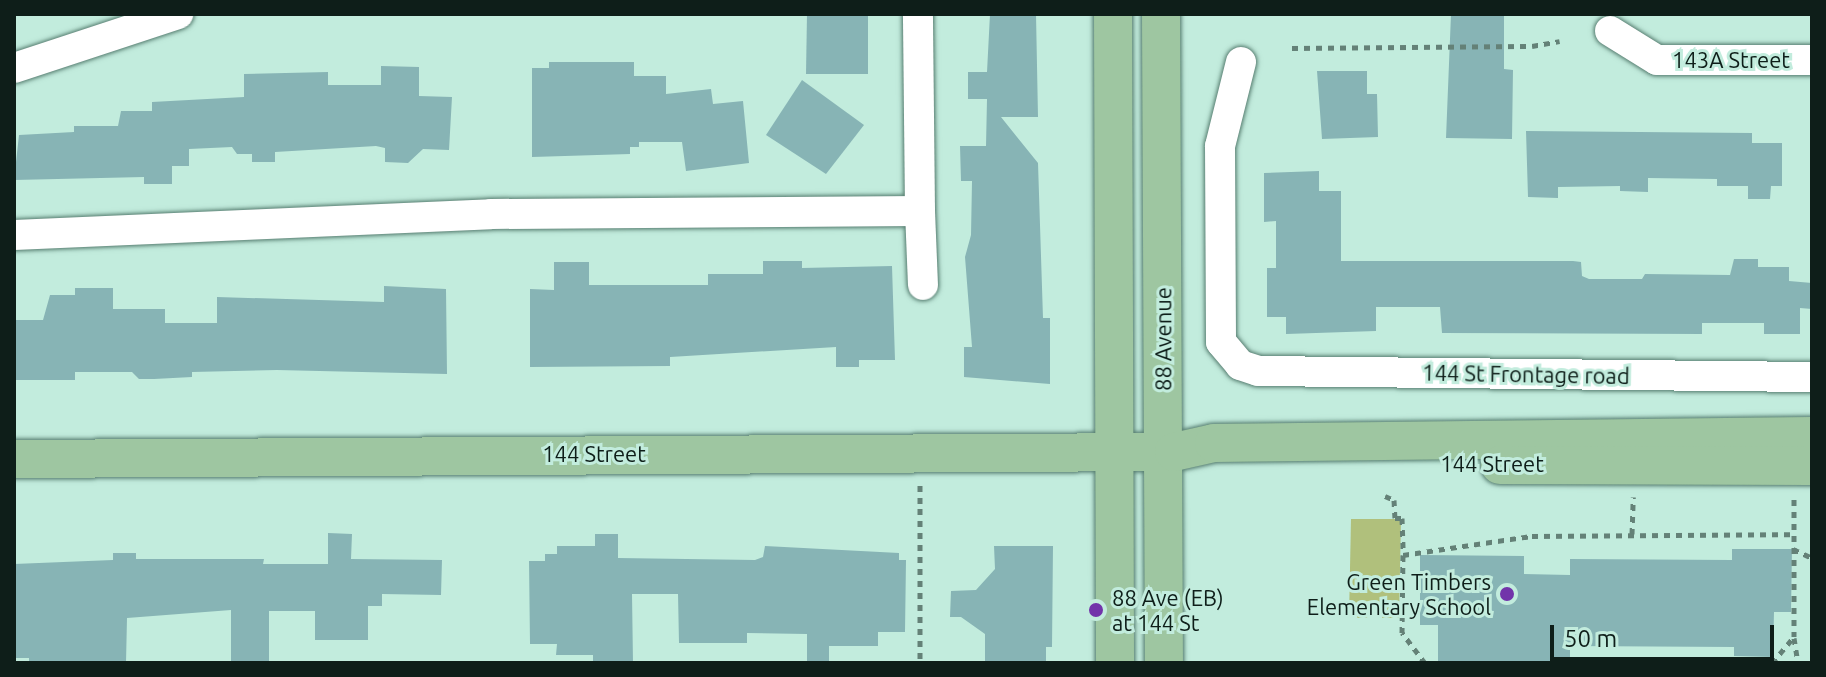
<!DOCTYPE html>
<html>
<head>
<meta charset="utf-8">
<style>
  body { margin:0 }
  #map { position:relative; width:1826px; height:677px; overflow:hidden; background:#c2ecdd; font-family:Ubuntu,sans-serif }
  div>[style] { position:absolute }
  .green>* { inset:0; background:#b0c07c }
  .building>* { inset:0; background:#87b4b5 }
  .path>* { height:5px; margin-top:-2.5px; transform-origin:0; background:repeating-linear-gradient(90deg,#648177 0 6px,transparent 0 12px) }
  .roads { filter:drop-shadow(0 0 2px #577e71) drop-shadow(0 0 2px #577e71) }
  .minor>* { height:30px; margin:-15px; padding:0 15px; transform-origin:15px; border-radius:15px; background:#fff }
  .major>* { height:38px; margin:-19px; padding:0 19px; transform-origin:19px; border-radius:19px; background:#9ec6a1 }
  .dots>* { width:22px; height:22px; translate:-50% -50%; box-sizing:border-box; border:4px solid #c2ecdd; border-radius:50% }
  span { translate:-50% -50%; white-space:nowrap; text-align:center; line-height:1.15; -webkit-text-stroke:6px #c2ecdd; paint-order:stroke }
  .street-label { font-size:22px; color:#0e1e19 }
  .poi-label { font-size:22px; color:#0e1e19 }
  .right { translate:-100% -50%; text-align:right }
  .left { translate:0 -50%; text-align:left }
  .frame { position:absolute; inset:0; border:16px solid #0e1e19; pointer-events:none }
  .scale { position:absolute; left:1550px; top:625px; width:224px; height:36px; box-sizing:border-box; border:4px solid #0e1e19; border-top:0; padding-left:10px; font-size:24px; line-height:28px; white-space:nowrap; color:#0e1e19; -webkit-text-stroke:6px #c2ecdd; paint-order:stroke }
</style>
</head>
<body>
<div id="map">
  <div class="green">
    <i style="clip-path:polygon(1351px 519px,1401px 519px,1399px 618px,1349px 618px)"></i>
  </div>
  <div class="building">
    <i style="clip-path:polygon(807px 14px,868px 14px,868px 74px,806px 74px)"></i>
    <i style="clip-path:polygon(990px 14px,1036px 14px,1038px 117px,1001px 117px,1038px 163px,1043px 318px,1050px 318px,1050px 384px,964px 377px,964px 347px,972px 347px,965px 257px,971px 235px,972px 181px,961px 181px,960px 146px,986px 146px,987px 99px,968px 99px,968px 72px,987px 72px)"></i>
    <i style="clip-path:polygon(1451px 14px,1504px 14px,1504px 69px,1513px 70px,1512px 139px,1446px 138px)"></i>
    <i style="clip-path:polygon(549px 62px,634px 62px,634px 76px,666px 76px,666px 94px,711px 89px,713px 104px,743px 101px,749px 163px,686px 171px,682px 142px,639px 142px,639px 147px,630px 147px,630px 154px,532px 157px,532px 68px,549px 68px)"></i>
    <i style="clip-path:polygon(381px 66px,419px 67px,419px 96px,452px 97px,449px 150px,423px 149px,408px 163px,385px 162px,385px 148px,376px 146px,275px 152px,275px 162px,252px 162px,252px 154px,237px 154px,232px 147px,189px 149px,189px 166px,172px 166px,172px 184px,144px 184px,144px 177px,14px 180px,19px 135px,74px 132px,74px 126px,118px 126px,121px 111px,152px 111px,152px 102px,244px 97px,244px 74px,328px 72px,328px 85px,381px 85px)"></i>
    <i style="clip-path:polygon(1317px 71px,1367px 71px,1367px 94px,1377px 94px,1378px 137px,1322px 139px)"></i>
    <i style="clip-path:polygon(802px 80px,864px 125px,826px 174px,766px 135px)"></i>
    <i style="clip-path:polygon(1526px 131px,1752px 133px,1752px 143px,1782px 143px,1782px 186px,1771px 186px,1770px 199px,1748px 199px,1748px 186px,1717px 186px,1717px 179px,1648px 178px,1648px 192px,1620px 191px,1620px 186px,1558px 187px,1558px 198px,1528px 197px)"></i>
    <i style="clip-path:polygon(1319px 171px,1319px 191px,1341px 191px,1341px 261px,1573px 261px,1581px 262px,1582px 276px,1589px 279px,1642px 279px,1645px 274px,1730px 275px,1734px 259px,1758px 259px,1758px 267px,1789px 267px,1789px 281px,1812px 283px,1812px 309px,1800px 308px,1800px 334px,1764px 334px,1764px 323px,1702px 323px,1702px 334px,1442px 333px,1440px 307px,1376px 307px,1376px 331px,1286px 334px,1286px 317px,1267px 317px,1267px 268px,1276px 268px,1276px 221px,1264px 222px,1264px 173px)"></i>
    <i style="clip-path:polygon(763px 261px,802px 261px,802px 268px,892px 266px,895px 360px,859px 360px,859px 367px,836px 367px,836px 347px,670px 357px,670px 366px,530px 367px,530px 289px,554px 290px,554px 262px,589px 262px,589px 285px,708px 285px,708px 274px,763px 274px)"></i>
    <i style="clip-path:polygon(384px 286px,446px 289px,447px 374px,277px 370px,192px 372px,192px 377px,154px 379px,139px 379px,132px 372px,75px 372px,75px 380px,14px 380px,14px 320px,43px 320px,50px 295px,75px 295px,75px 288px,113px 288px,113px 309px,165px 309px,165px 323px,217px 323px,217px 297px,384px 302px)"></i>
    <i style="clip-path:polygon(328px 533px,352px 534px,351px 559px,442px 560px,441px 595px,382px 594px,382px 606px,368px 606px,368px 640px,315px 640px,315px 611px,269px 611px,269px 663px,231px 663px,231px 610px,127px 618px,126px 663px,29px 663px,29px 658px,14px 658px,14px 564px,113px 560px,113px 553px,136px 553px,136px 559px,264px 559px,263px 564px,328px 564px)"></i>
    <i style="clip-path:polygon(595px 534px,618px 534px,618px 558px,755px 560px,763px 557px,765px 546px,899px 553px,899px 560px,906px 560px,905px 632px,878px 632px,878px 646px,829px 646px,829px 663px,807px 663px,807px 634px,747px 633px,747px 643px,679px 643px,678px 594px,632px 594px,633px 663px,593px 663px,593px 655px,556px 655px,557px 644px,530px 644px,529px 561px,545px 561px,545px 554px,557px 554px,557px 546px,595px 546px)"></i>
    <i style="clip-path:polygon(994px 546px,1053px 546px,1052px 647px,1046px 647px,1046px 663px,985px 663px,985px 634px,961px 617px,950px 617px,951px 591px,976px 590px,995px 569px)"></i>
    <i style="clip-path:polygon(1732px 549px,1792px 549px,1791px 612px,1774px 612px,1773px 657px,1734px 656px,1734px 647px,1570px 646px,1570px 663px,1438px 663px,1438px 625px,1420px 625px,1420px 555px,1524px 556px,1524px 574px,1570px 575px,1570px 559px,1732px 560px)"></i>
  </div>
  <div class="path">
    <i style="left:1292px;top:48px;width:240px;rotate:-0.5deg"></i>
    <i style="left:1532px;top:46px;width:28px;rotate:-10deg"></i>
    <i style="left:920px;top:485px;width:178px;rotate:90deg"></i>
    <i style="left:1385px;top:496px;width:10px;rotate:24deg"></i>
    <i style="left:1394px;top:500px;width:18px;rotate:87deg"></i>
    <i style="left:1395px;top:518px;width:7px"></i>
    <i style="left:1402px;top:518px;width:37px;rotate:88deg"></i>
    <i style="left:1632px;top:534px;width:37px;rotate:-88deg"></i>
    <i style="left:1793px;top:549px;width:21px;rotate:25deg"></i>
    <i style="left:1794px;top:638px;width:25px;rotate:81deg"></i>
    <i style="left:1425px;top:663px;width:38px;rotate:-127deg"></i>
    <i style="left:1402px;top:633px;width:78px;rotate:-89.3deg"></i>
    <i style="left:1403px;top:555px;width:130px;rotate:-8.4deg"></i>
    <i style="left:1532px;top:536px;width:261px;rotate:-0.4deg"></i>
    <i style="left:1772px;top:663px;width:34px;rotate:-50deg"></i>
    <i style="left:1794px;top:637px;width:138px;rotate:-90deg"></i>
  </div>
  <div class="roads">
    <div class="minor">
      <i style="left:1610px;top:31px;width:55px;rotate:31.7deg"></i>
      <i style="left:1657px;top:60px;width:155px"></i>
      <i style="left:1241px;top:62px;width:87px;rotate:104deg"></i>
      <i style="left:1220px;top:146px;width:196px;rotate:89.7deg"></i>
      <i style="left:1221px;top:342px;width:30px;rotate:50deg"></i>
      <i style="left:1240px;top:365px;width:19px;rotate:18deg"></i>
      <i style="left:1258px;top:371px;width:554px;rotate:0.62deg"></i>
      <i style="left:14px;top:68px;width:173px;rotate:-18.2deg"></i>
      <i style="left:920px;top:211px;width:74px;rotate:87.7deg"></i>
      <i style="left:14px;top:235px;width:477px;rotate:-2.5deg"></i>
      <i style="left:491px;top:214px;width:429px;rotate:-0.4deg"></i>
      <i style="left:920px;top:211px;width:197px;rotate:-90.6deg"></i>
    </div>
    <div class="major">
      <i style="left:1113px;top:14px;width:649px;rotate:89.82deg"></i>
      <i style="left:1161px;top:14px;width:649px;rotate:89.74deg"></i>
      <i style="left:14px;top:459px;width:1160px;rotate:-0.35deg"></i>
      <i style="left:1174px;top:452px;width:41px;rotate:-12.7deg"></i>
      <i style="left:1214px;top:443px;width:598px;rotate:-0.67deg"></i>
      <i style="left:1500px;top:465px;width:312px;rotate:0.2deg"></i>
    </div>
  </div>
  <div class="dots">
    <i style="left:1507px;top:594px;background:#7234aa"></i>
    <i style="left:1096px;top:610px;background:#7234aa"></i>
  </div>
  <div class="street-label">
    <span style="left:1731px;top:60px">143A Street</span>
    <span style="left:1163px;top:339px;rotate:-90deg">88 Avenue</span>
    <span style="left:1526px;top:374px;rotate:1deg">144 St Frontage road</span>
    <span style="left:594px;top:454px">144 Street</span>
    <span style="left:1492px;top:464px">144 Street</span>
  </div>
  <div class="poi-label">
    <span class="right" style="left:1491px;top:594px">Green Timbers<br>Elementary School</span>
    <span class="left" style="left:1112px;top:610px">88 Ave (EB)<br>at 144 St</span>
  </div>
  <div class="frame"></div>
  <div class="scale">50 m</div>
</div>
</body>
</html>
